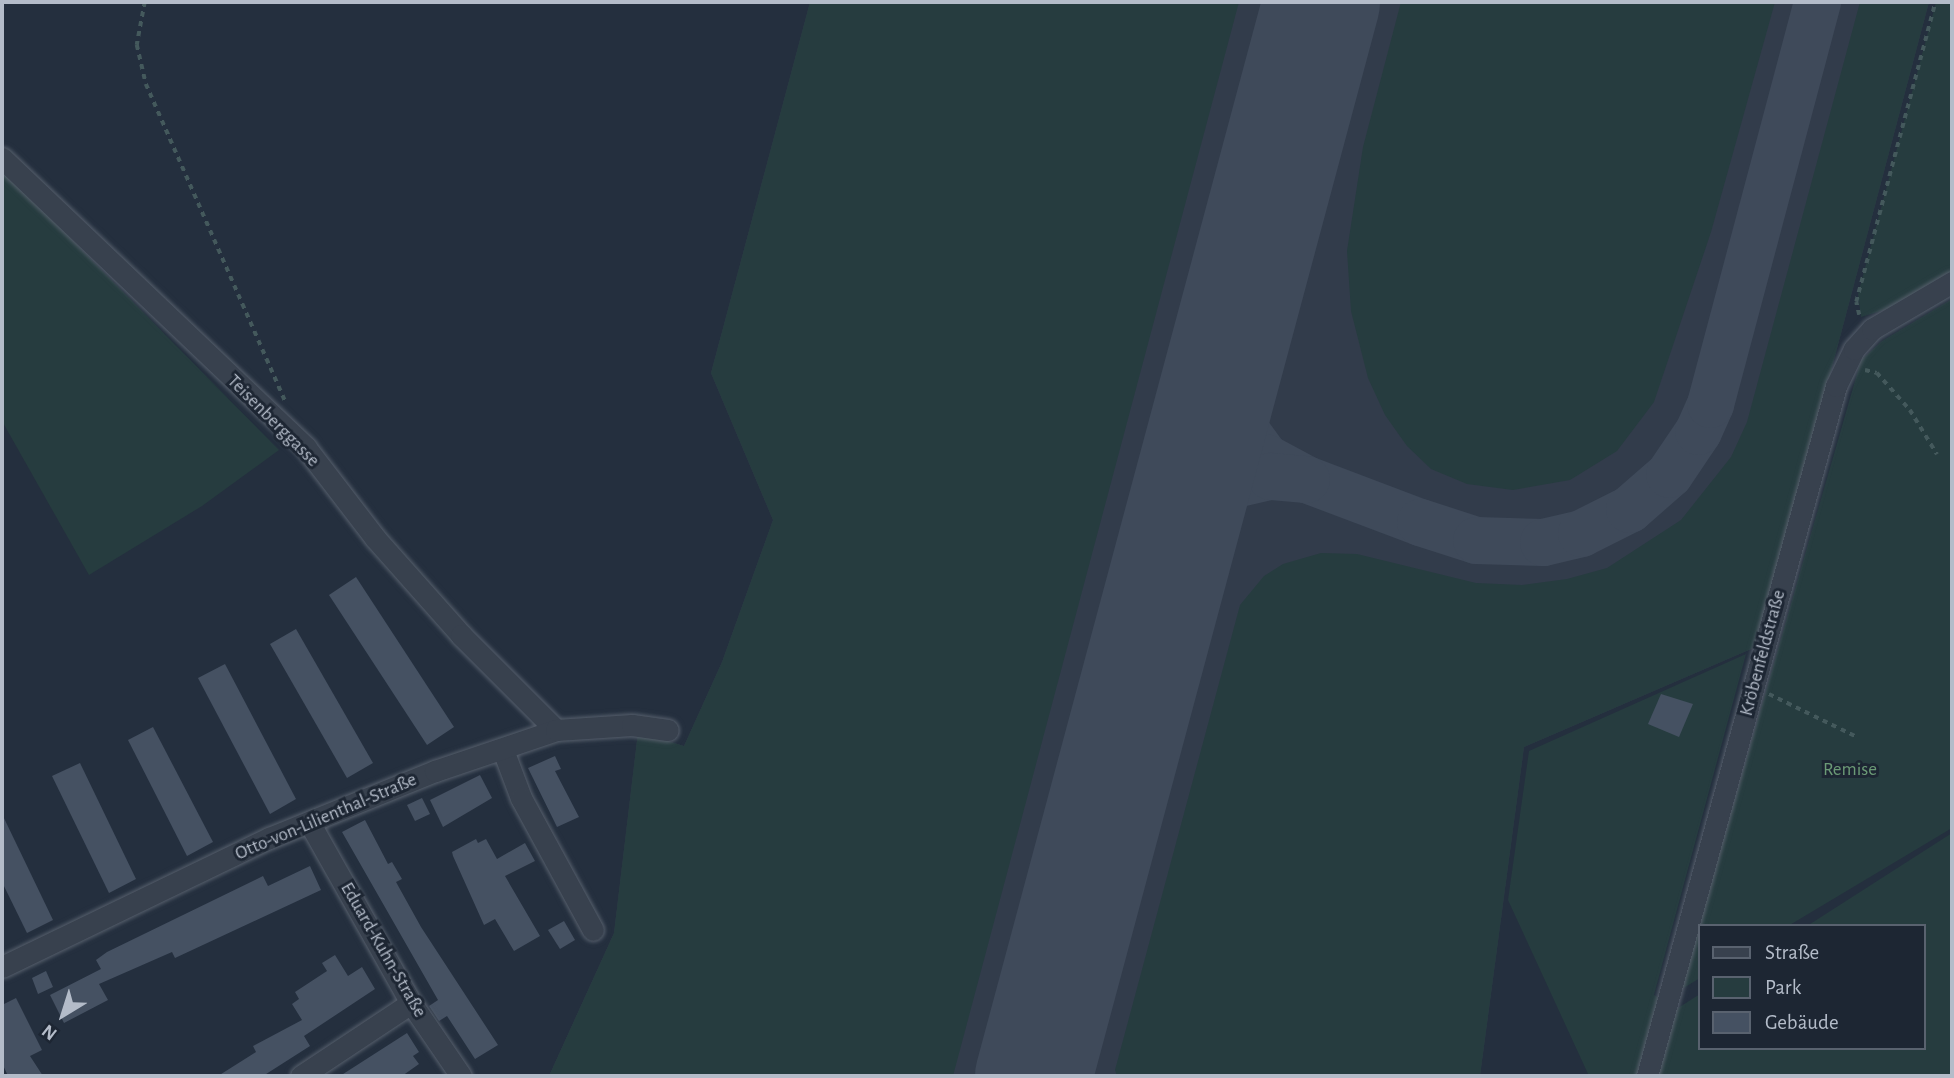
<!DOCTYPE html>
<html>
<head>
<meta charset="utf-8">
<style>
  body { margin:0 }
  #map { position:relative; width:1954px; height:1078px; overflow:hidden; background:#242f3e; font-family:"Alegreya Sans",sans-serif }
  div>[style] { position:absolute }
  .airport>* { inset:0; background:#323c4b }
  .green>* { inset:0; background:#263c3f }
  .taxiway>* { height:47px; margin:-23.5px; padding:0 23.5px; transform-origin:23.5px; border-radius:23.5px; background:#3f4a5a }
  .runway>* { height:117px; margin:-58.5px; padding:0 58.5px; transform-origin:58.5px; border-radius:58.5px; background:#3f4a5a }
  .building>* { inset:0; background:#455162 }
  .path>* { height:3.5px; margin-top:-1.75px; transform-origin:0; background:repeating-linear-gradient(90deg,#44595c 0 5px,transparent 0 10px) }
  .roads { filter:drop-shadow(0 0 2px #565f6c) drop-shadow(0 0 2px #565f6c) }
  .minor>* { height:21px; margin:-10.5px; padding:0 10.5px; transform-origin:10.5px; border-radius:10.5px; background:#38414e }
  span { translate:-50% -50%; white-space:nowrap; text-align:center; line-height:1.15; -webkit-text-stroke:6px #1d2633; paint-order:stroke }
  .street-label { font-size:19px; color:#b4bcc9 }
  .park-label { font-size:19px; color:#6b9a76 }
  .frame { position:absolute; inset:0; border:4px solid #b4bcc9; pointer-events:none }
  .legend { position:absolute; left:1698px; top:924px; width:228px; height:126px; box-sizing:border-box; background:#1d2633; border:2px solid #59626f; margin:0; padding:9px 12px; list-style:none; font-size:21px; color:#b4bcc9 }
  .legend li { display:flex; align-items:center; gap:14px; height:35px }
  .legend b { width:35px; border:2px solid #59626f }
  .north { position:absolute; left:28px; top:980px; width:70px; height:70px; -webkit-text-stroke:5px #1d2633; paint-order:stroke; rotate:218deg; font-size:19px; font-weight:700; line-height:28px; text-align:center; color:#b4bcc9 }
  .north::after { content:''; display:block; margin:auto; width:24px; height:32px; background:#b4bcc9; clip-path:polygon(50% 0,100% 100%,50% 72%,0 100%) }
</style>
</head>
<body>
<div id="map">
  <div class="airport">
    <i style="clip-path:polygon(810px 2px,1929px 2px,1758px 646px,1524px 747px,1480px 1076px,549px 1076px,614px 933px,638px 732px,684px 746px,722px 662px,773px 520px,711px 373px)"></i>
  </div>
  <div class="green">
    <i style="clip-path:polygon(810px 2px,1239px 2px,953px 1076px,549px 1076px,614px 933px,638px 732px,684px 746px,722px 662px,773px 520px,711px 373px)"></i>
    <i style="clip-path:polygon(1401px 2px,1775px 2px,1711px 232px,1654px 402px,1617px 451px,1570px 480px,1513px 490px,1467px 484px,1431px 469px,1407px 446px,1385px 415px,1368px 378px,1351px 311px,1347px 251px,1363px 147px)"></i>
    <i style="clip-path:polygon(1860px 2px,1929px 2px,1758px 646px,1524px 747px,1480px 1076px,1117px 1076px,1115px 1070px,1240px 605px,1264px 576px,1283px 564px,1321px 553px,1357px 554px,1476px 583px,1522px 585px,1567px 579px,1607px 568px,1681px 520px,1731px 457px,1747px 422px)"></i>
    <i style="clip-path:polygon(1936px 2px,1952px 2px,1952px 272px,1894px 307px,1861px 317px,1858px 294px)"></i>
    <i style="clip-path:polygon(2px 169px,279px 450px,202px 506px,89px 575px,2px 421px)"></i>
    <i style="clip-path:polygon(1952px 299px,1952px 828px,1788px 926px,1700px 926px,1700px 978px,1680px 990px,1861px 360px,1882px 341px)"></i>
    <i style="clip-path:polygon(1746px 654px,1654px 995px,1678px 1008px,1700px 994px,1700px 1048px,1924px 1048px,1924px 926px,1807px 926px,1952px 833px,1952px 1076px,1589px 1076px,1508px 900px,1529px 751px)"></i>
  </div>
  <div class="taxiway">
    <i style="left:1222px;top:373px;width:54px;rotate:69.6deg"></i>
    <i style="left:1241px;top:424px;width:41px;rotate:54deg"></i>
    <i style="left:1265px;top:457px;width:47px;rotate:28.2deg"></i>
    <i style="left:1306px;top:479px;width:122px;rotate:20.7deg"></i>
    <i style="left:1420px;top:522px;width:59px;rotate:17.8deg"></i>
    <i style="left:1476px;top:540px;width:67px;rotate:1.7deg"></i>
    <i style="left:1543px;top:542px;width:39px;rotate:-13deg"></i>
    <i style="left:1581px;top:533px;width:54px;rotate:-26.6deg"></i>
    <i style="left:1629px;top:509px;width:53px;rotate:-41.2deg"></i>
    <i style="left:1669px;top:474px;width:52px;rotate:-56deg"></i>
    <i style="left:1698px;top:431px;width:30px;rotate:-66deg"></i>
    <i style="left:1710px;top:404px;width:416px;rotate:-75.1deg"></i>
    <i style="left:1177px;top:539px;width:47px;rotate:-50.2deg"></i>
    <i style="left:1207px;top:503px;width:33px;rotate:-35deg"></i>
    <i style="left:1234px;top:484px;width:37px;rotate:-13deg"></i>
    <i style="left:1270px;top:476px;width:36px;rotate:5deg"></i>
  </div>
  <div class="runway">
    <i style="left:1033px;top:1076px;width:1112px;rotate:-74.99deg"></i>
  </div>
  <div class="building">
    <i style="clip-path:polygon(356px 577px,454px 727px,427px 745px,329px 595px)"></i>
    <i style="clip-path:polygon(296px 629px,373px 763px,347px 778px,270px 644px)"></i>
    <i style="clip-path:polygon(225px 664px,296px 799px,270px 814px,198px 678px)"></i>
    <i style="clip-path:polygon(1661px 694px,1693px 704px,1679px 737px,1648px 724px)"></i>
    <i style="clip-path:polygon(153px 727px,213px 842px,187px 856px,128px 740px)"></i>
    <i style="clip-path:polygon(555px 756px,561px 769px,555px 771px,579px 817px,557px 827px,528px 768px)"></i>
    <i style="clip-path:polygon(80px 763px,136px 879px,109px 893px,52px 776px)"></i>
    <i style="clip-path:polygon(480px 775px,492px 798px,443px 827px,430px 800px)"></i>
    <i style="clip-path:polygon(422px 798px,430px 814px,415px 821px,407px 805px)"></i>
    <i style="clip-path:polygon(2px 814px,53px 920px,27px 933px,2px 882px)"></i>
    <i style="clip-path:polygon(365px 820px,388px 864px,392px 862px,402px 879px,396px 882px,421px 927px,498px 1045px,475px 1059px,447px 1016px,439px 1021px,429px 1006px,438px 1000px,342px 832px)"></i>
    <i style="clip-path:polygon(476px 839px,478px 843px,486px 839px,497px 859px,525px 843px,535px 861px,505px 876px,540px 936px,514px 951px,495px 919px,484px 925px,453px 856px,452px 852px)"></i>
    <i style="clip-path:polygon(310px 866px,321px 890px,175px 958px,172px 952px,99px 984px,108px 1000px,64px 1023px,50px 995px,101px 969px,96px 960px,107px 952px,263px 876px,268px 886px)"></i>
    <i style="clip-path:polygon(564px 921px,575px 940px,560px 949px,548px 930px)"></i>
    <i style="clip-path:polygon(335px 955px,348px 976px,362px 967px,375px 989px,304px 1036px,310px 1046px,263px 1076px,218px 1076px,256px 1052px,253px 1046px,302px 1020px,292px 1004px,299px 999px,295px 992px,327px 971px,322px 963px)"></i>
    <i style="clip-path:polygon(46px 971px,53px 987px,38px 994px,32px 978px)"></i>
    <i style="clip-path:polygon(16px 998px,42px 1050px,30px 1056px,43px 1076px,8px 1076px,2px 1063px,2px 1005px)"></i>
    <i style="clip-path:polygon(407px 1033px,419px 1052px,413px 1056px,419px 1064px,402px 1076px,340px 1076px)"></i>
  </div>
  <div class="path">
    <i style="left:145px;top:2px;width:44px;rotate:100.5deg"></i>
    <i style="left:137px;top:45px;width:40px;rotate:77deg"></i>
    <i style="left:146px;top:84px;width:346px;rotate:66.3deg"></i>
    <i style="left:1859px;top:315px;width:13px;rotate:-103deg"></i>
    <i style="left:1856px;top:302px;width:310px;rotate:-75.2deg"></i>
    <i style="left:1865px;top:370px;width:12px;rotate:14deg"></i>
    <i style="left:1877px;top:373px;width:50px;rotate:48.3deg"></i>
    <i style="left:1910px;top:410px;width:52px;rotate:58.5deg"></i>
    <i style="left:1769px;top:694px;width:98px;rotate:26deg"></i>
  </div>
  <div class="roads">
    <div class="minor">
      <i style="left:2px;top:158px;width:420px;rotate:43.6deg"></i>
      <i style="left:306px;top:448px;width:113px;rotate:52.5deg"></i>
      <i style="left:375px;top:538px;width:130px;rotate:48.4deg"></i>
      <i style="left:461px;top:635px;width:134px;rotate:45deg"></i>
      <i style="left:503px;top:750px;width:51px;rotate:69.4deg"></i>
      <i style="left:521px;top:798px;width:150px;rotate:61.4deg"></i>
      <i style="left:309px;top:822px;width:208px;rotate:60.6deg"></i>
      <i style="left:411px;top:1003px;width:88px;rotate:55.6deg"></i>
      <i style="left:2px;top:967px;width:297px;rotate:-25.8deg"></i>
      <i style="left:269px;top:838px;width:179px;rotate:-22deg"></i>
      <i style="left:435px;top:771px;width:128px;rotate:-18.7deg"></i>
      <i style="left:556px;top:730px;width:76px;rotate:-3.8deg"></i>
      <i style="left:632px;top:725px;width:36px;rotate:8deg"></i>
      <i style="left:301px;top:1076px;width:132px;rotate:-33.6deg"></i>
      <i style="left:1647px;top:1076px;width:715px;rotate:-74.68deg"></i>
      <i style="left:1836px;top:386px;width:41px;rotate:-64.1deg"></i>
      <i style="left:1854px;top:349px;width:27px;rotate:-48deg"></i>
      <i style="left:1872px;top:329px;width:93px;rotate:-30.4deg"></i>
    </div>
  </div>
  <div class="street-label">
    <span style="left:273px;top:421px;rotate:45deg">Teisenberggasse</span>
    <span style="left:1763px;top:653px;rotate:-75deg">Kröbenfeldstraße</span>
    <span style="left:326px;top:817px;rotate:-23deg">Otto-von-Lilienthal-Straße</span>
    <span style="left:383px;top:950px;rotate:60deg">Eduard-Kuhn-Straße</span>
  </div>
  <div class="park-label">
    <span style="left:1850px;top:770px">Remise</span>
  </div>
  <div class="frame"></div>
  <ul class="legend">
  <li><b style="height:9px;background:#38414e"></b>Straße</li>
  <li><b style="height:19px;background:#263c3f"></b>Park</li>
  <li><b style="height:19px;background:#455162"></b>Gebäude</li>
  </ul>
  <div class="north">N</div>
</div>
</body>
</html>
